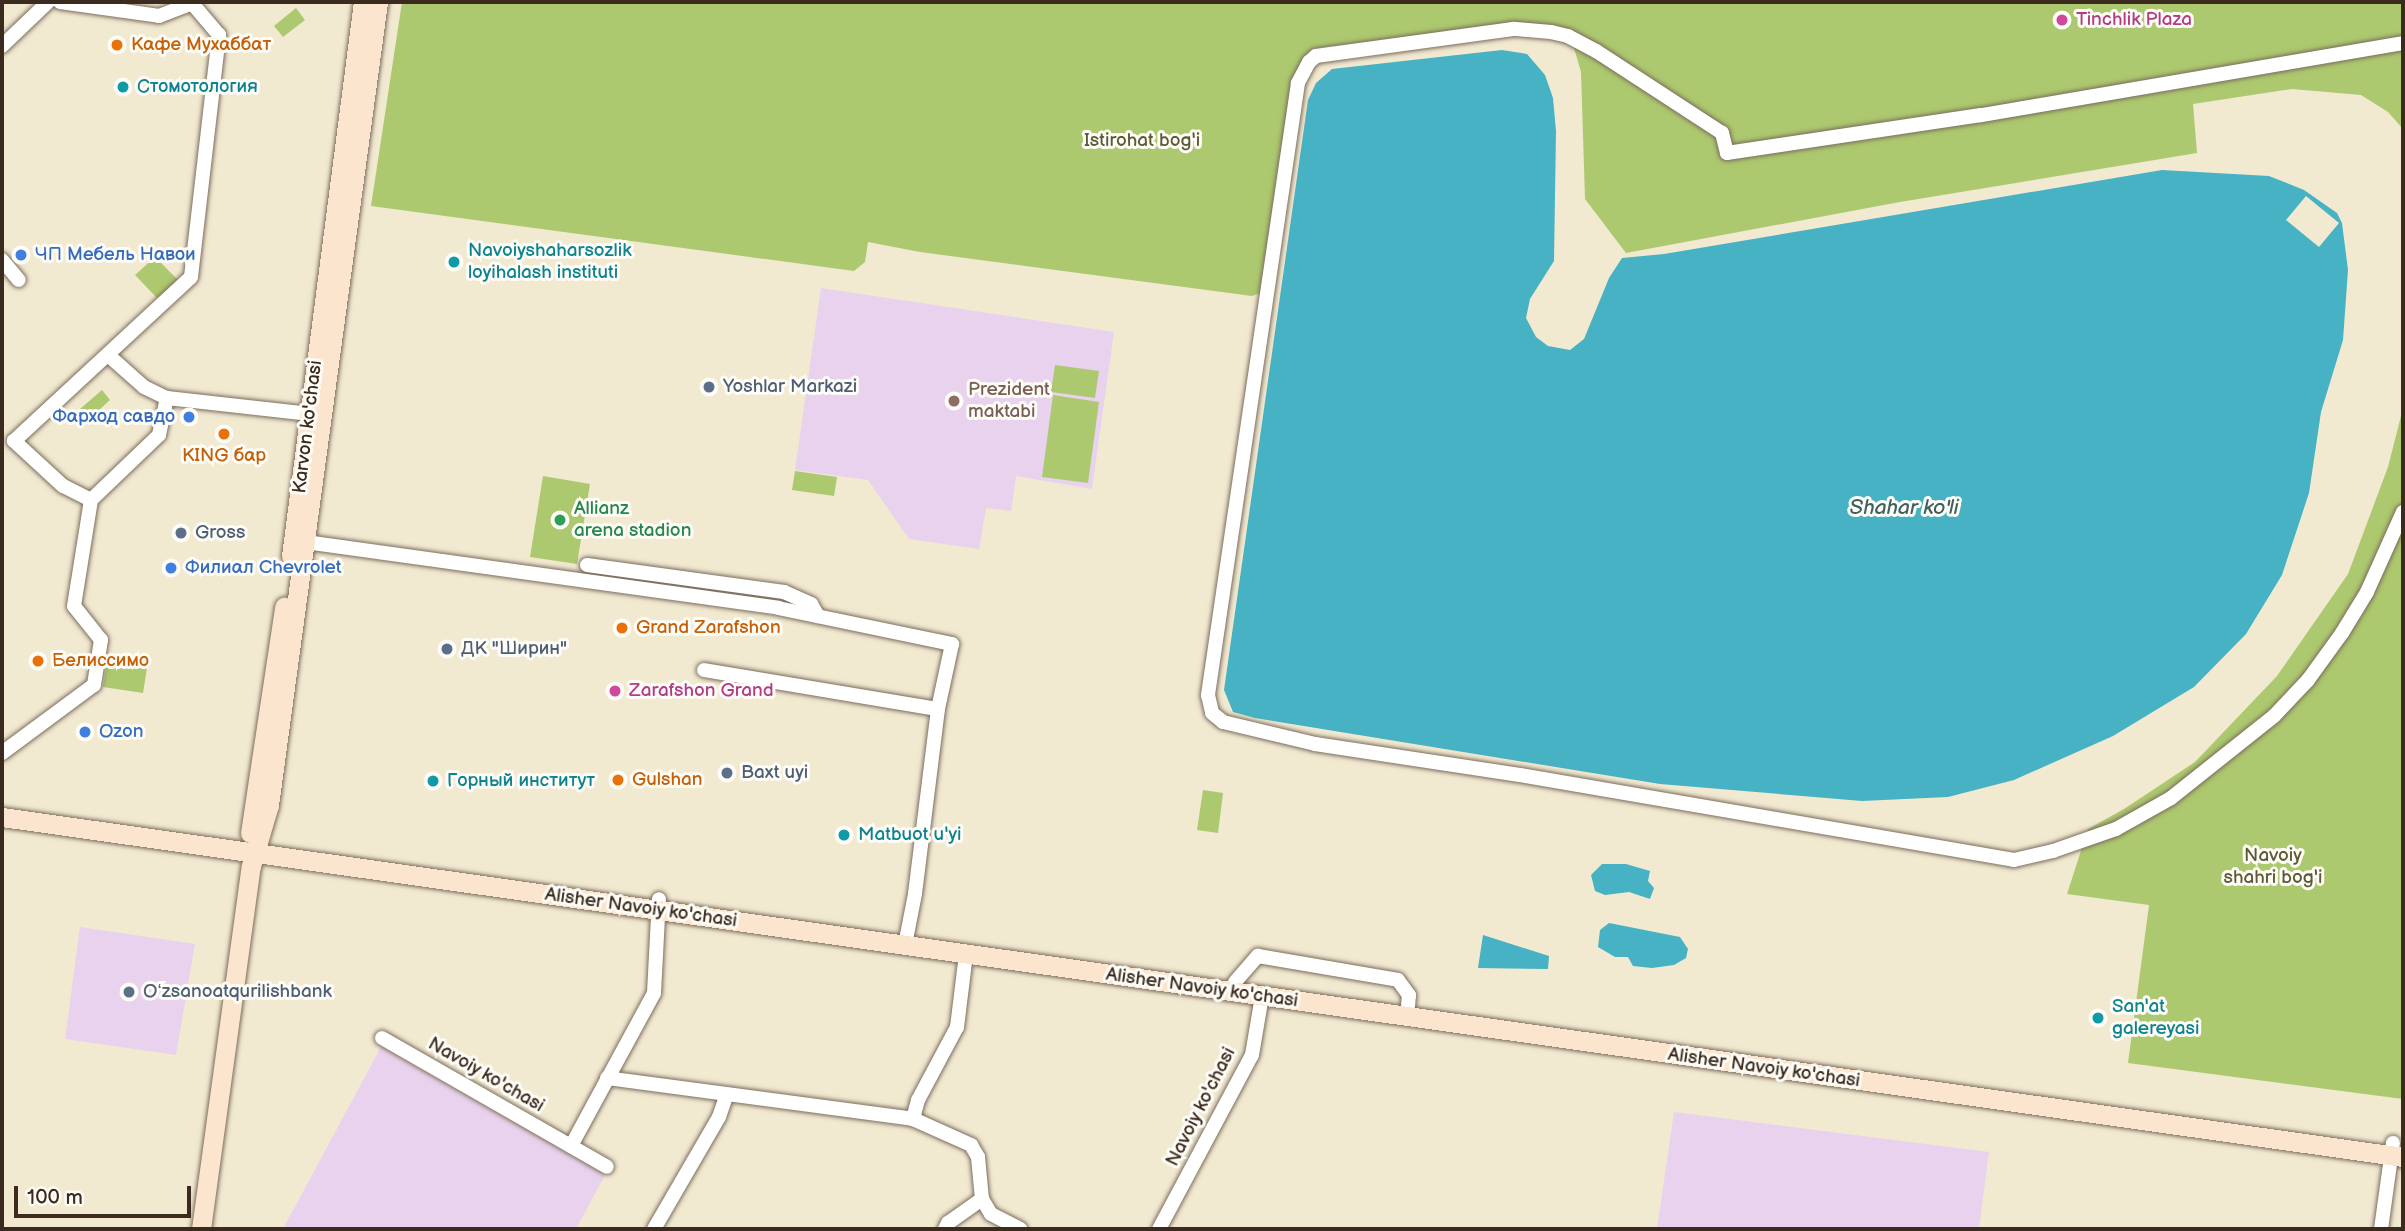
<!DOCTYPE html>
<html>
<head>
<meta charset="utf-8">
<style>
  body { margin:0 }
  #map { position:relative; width:2405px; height:1231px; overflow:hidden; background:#f2e9d1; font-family:"Balsamiq Sans",sans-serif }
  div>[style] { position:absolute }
  .built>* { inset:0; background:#e8d2ee }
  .green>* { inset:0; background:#adc96f }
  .water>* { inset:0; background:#47b2c4 }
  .pier>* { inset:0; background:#f2e9d1 }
  .roads { filter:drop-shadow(0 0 2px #7b6d5d) drop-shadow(0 0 2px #7b6d5d) }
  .street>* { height:14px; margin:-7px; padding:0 7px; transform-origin:7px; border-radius:7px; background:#fff }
  .secondary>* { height:19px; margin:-9.5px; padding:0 9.5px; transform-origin:9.5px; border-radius:9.5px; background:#fce5cf }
  .dots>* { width:19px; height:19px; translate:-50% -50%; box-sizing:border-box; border:4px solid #fdfcf7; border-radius:50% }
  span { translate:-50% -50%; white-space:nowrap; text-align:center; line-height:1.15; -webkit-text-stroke:6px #fdfcf7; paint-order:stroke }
  .hotel-label { font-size:19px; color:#b23c85 }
  .left { translate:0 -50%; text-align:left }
  .food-label { font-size:19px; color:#c56008 }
  .culture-label { font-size:19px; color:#0d838f }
  .park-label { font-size:19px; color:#5d5a36 }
  .shop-label { font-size:19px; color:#366cbe }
  .right { translate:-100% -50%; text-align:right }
  .service-label { font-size:19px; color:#4e5e75 }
  .education-label { font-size:19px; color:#785e54 }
  .street-label { font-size:19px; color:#3b2a1e }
  .leisure-label { font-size:19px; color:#27864d }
  .water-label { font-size:21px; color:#406060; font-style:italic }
  .frame { position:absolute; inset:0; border:4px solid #3b2a1e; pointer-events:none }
  .scale { position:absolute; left:14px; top:1186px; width:177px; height:32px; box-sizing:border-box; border:4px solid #3b2a1e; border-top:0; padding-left:9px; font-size:21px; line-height:24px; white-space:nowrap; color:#3b2a1e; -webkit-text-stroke:5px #fdfcf7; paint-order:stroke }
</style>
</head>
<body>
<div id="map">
  <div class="built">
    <i style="clip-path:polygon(821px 288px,1114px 332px,1092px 489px,1016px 476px,1011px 511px,986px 508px,979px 549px,909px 539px,868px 480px,795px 470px)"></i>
    <i style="clip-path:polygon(80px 927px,195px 944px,176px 1055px,65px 1039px)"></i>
    <i style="clip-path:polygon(381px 1047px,605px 1175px,576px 1229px,283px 1229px)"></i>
    <i style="clip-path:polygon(1674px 1112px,1989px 1152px,1979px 1229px,1657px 1229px)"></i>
  </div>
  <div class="green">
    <i style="clip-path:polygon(402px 2px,2403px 2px,2403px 129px,2388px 112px,2361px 95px,2292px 89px,2193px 104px,2197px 153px,1900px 202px,1626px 253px,1585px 199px,1581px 72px,1569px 31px,1462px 30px,1318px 48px,1307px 54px,1297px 71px,1260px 293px,1252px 296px,920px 252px,868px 242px,865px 262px,854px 271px,371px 206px)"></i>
    <i style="clip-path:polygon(296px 8px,305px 20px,283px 37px,274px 26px)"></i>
    <i style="clip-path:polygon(155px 257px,178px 280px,157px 298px,135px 275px)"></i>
    <i style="clip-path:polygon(1055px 365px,1099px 371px,1095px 398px,1051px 392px)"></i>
    <i style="clip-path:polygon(102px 390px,110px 400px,89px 419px,80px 409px)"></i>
    <i style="clip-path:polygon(1053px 395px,1099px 402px,1088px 483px,1042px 477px)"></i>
    <i style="clip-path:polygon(2403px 408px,2403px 1099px,2128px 1063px,2149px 905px,2067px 894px,2088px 829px,2124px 809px,2195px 762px,2277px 676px,2348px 574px,2388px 467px)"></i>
    <i style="clip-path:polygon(795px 471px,837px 477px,834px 496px,792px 490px)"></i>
    <i style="clip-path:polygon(543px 476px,590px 484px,577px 564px,530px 557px)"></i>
    <i style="clip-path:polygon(107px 662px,147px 668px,143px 693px,103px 687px)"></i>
    <i style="clip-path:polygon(1203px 790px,1223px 793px,1218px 833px,1197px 830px)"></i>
  </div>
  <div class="water">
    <i style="clip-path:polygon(1502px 50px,1527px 54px,1545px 75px,1553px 98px,1556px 131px,1554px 261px,1530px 299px,1526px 318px,1536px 337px,1548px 346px,1570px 350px,1584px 339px,1609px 278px,1622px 258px,1664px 254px,2162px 170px,2269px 176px,2304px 190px,2337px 213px,2342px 223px,2348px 270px,2343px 340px,2321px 412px,2309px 493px,2282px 575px,2246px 634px,2194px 687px,2113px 736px,2014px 780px,1948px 797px,1862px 801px,1660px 784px,1255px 718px,1233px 712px,1224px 690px,1308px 100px,1316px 83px,1332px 69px)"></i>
    <i style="clip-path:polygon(1602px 864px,1626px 864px,1650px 871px,1648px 881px,1654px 888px,1650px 899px,1629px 892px,1605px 895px,1595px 891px,1591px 875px)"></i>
    <i style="clip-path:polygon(1609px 923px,1680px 937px,1688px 949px,1686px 958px,1674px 965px,1652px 968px,1633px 966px,1628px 957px,1615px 957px,1598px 947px,1600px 930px)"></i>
    <i style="clip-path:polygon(1483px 935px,1549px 956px,1548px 969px,1478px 968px)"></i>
  </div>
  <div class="pier">
    <i style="clip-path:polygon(2306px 196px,2339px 223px,2319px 247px,2286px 220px)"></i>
  </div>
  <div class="roads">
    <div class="street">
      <i style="left:60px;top:2px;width:100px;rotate:8deg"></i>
      <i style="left:159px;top:16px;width:34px;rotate:-21deg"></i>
      <i style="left:2403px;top:43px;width:428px;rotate:170.3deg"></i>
      <i style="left:1981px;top:115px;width:257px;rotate:171.5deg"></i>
      <i style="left:1727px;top:153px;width:21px;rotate:-104deg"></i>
      <i style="left:1722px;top:133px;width:150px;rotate:-146.9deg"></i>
      <i style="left:1596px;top:51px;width:32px;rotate:-152deg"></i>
      <i style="left:1568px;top:36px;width:17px;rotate:-167deg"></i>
      <i style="left:1551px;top:32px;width:38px;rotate:-175deg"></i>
      <i style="left:1513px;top:29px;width:199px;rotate:172.2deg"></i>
      <i style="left:1316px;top:56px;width:9px;rotate:139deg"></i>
      <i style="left:1309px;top:62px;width:24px;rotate:118deg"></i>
      <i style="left:1298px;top:83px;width:619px;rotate:98.37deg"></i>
      <i style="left:1208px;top:695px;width:18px;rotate:77deg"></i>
      <i style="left:1212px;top:713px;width:14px;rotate:39deg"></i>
      <i style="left:1223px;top:722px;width:95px;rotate:13.4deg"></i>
      <i style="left:1315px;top:744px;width:207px;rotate:8.6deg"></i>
      <i style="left:1520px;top:775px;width:501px;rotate:9.76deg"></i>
      <i style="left:2014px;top:860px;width:40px;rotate:-13deg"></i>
      <i style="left:2053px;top:851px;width:67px;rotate:-19.2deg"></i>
      <i style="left:2116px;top:829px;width:63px;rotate:-29.4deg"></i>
      <i style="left:2171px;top:798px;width:132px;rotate:-38.5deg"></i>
      <i style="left:2274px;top:716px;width:50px;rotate:-46.6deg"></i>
      <i style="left:2308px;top:680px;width:58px;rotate:-54.1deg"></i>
      <i style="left:2342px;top:633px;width:48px;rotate:-58.6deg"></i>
      <i style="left:2367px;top:592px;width:88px;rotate:-65.8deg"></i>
      <i style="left:2px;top:46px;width:64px;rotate:-43.7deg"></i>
      <i style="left:2px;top:260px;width:26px;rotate:50deg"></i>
      <i style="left:108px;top:355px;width:48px;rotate:41.6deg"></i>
      <i style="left:144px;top:387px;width:25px;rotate:26deg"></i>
      <i style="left:167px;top:398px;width:153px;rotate:6.4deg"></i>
      <i style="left:91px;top:500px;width:31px;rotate:-153deg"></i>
      <i style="left:63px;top:486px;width:67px;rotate:-137.4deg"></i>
      <i style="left:14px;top:441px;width:241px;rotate:-42.8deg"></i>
      <i style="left:191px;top:277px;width:244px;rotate:-83.4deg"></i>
      <i style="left:219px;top:35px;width:43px;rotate:-130.3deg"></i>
      <i style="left:298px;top:541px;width:485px;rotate:7.9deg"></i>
      <i style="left:778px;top:608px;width:178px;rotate:11.7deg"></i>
      <i style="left:952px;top:644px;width:66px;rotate:102.2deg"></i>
      <i style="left:938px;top:709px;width:186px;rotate:97.1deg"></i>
      <i style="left:915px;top:894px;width:52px;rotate:101.1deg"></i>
      <i style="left:587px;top:565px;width:199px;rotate:7.8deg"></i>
      <i style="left:784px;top:592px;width:30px;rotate:24deg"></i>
      <i style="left:811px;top:604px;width:14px;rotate:60deg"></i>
      <i style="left:704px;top:670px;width:237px;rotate:9.5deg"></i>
      <i style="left:2px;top:753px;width:114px;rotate:-36.5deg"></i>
      <i style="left:94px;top:685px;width:46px;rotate:-81.2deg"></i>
      <i style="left:101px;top:640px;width:43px;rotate:-128.5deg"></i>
      <i style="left:74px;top:606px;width:107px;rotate:-80.9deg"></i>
      <i style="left:91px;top:500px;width:94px;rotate:-43.7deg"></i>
      <i style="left:159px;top:435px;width:38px;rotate:-78deg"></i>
      <i style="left:966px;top:954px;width:74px;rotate:97deg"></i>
      <i style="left:957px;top:1027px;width:83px;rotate:118.1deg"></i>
      <i style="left:918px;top:1100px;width:20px;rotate:105deg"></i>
      <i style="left:913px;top:1119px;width:64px;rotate:24.1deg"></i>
      <i style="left:971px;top:1145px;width:14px;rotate:60deg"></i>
      <i style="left:978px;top:1157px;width:42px;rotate:84.6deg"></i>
      <i style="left:1235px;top:982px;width:35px;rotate:-49deg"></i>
      <i style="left:1258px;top:956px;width:142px;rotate:9.7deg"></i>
      <i style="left:1398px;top:980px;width:19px;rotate:54deg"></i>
      <i style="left:1409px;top:995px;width:11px;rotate:95deg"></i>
      <i style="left:382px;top:1038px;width:259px;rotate:29.8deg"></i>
      <i style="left:607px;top:1078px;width:309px;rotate:7.6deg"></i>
      <i style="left:571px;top:1146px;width:174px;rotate:-61.5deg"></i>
      <i style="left:654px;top:993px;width:94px;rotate:-87deg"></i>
      <i style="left:654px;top:1229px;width:129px;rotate:-59.9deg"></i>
      <i style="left:719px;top:1117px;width:24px;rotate:-71deg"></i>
      <i style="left:945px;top:1229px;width:7px;rotate:-63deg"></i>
      <i style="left:948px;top:1223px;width:42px;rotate:-35.2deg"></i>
      <i style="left:982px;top:1199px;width:17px;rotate:59deg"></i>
      <i style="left:991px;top:1214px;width:33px;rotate:27deg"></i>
      <i style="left:1159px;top:1229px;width:197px;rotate:-61.9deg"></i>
      <i style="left:1252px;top:1055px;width:60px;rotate:-80.4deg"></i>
      <i style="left:2381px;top:1229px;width:87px;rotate:-82.1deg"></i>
    </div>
    <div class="secondary">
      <i style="left:291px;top:556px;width:559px;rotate:-82.6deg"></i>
      <i style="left:2px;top:817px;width:2425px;rotate:8.06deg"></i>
      <i style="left:250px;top:833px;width:229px;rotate:-81.4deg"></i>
      <i style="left:201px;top:1229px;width:366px;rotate:-82.2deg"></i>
      <i style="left:251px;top:866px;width:64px;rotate:-73.6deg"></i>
      <i style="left:269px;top:805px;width:810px;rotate:-82.27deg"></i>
    </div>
  </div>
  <div class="dots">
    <i style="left:2062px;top:20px;background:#d1479c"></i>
    <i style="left:117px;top:45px;background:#e8710a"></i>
    <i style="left:123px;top:87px;background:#0f9aa8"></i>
    <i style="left:21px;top:255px;background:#3f7fe0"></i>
    <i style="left:454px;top:262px;background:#0f9aa8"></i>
    <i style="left:709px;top:387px;background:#5c6f8a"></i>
    <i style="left:954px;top:401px;background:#8d6e63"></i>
    <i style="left:189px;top:417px;background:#3f7fe0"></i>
    <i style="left:224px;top:434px;background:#e8710a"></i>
    <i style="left:560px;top:520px;background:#2e9e5b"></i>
    <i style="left:181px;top:533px;background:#5c6f8a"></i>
    <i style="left:171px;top:568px;background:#3f7fe0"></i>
    <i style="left:622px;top:628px;background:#e8710a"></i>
    <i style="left:447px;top:649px;background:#5c6f8a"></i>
    <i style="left:38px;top:661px;background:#e8710a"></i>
    <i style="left:615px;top:691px;background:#d1479c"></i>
    <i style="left:85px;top:732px;background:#3f7fe0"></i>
    <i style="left:727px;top:773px;background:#5c6f8a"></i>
    <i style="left:618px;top:780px;background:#e8710a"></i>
    <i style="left:433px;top:781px;background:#0f9aa8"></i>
    <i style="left:844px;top:835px;background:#0f9aa8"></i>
    <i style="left:129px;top:992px;background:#5c6f8a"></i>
    <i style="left:2098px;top:1018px;background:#0f9aa8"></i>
  </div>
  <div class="hotel-label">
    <span class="left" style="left:2076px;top:20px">Tinchlik Plaza</span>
    <span class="left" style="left:629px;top:691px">Zarafshon Grand</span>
  </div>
  <div class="food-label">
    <span class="left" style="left:131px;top:45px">Кафе Мухаббат</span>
    <span style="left:224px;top:456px">KING бар</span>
    <span class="left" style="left:636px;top:628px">Grand Zarafshon</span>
    <span class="left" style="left:52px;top:661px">Белиссимо</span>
    <span class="left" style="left:632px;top:780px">Gulshan</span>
  </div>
  <div class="culture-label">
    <span class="left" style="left:137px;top:87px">Стомотология</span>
    <span class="left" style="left:468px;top:262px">Navoiyshaharsozlik<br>loyihalash instituti</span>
    <span class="left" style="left:447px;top:781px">Горный институт</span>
    <span class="left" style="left:858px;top:835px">Matbuot u'yi</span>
    <span class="left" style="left:2112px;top:1018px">San'at<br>galereyasi</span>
  </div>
  <div class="park-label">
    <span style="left:1142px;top:141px">Istirohat bog'i</span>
    <span style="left:2273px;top:867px">Navoiy<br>shahri bog'i</span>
  </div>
  <div class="shop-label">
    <span class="left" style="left:35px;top:255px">ЧП Мебель Навои</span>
    <span class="right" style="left:175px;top:417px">Фарход савдо</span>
    <span class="left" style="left:185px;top:568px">Филиал Chevrolet</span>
    <span class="left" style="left:99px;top:732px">Ozon</span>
  </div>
  <div class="service-label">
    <span class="left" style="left:723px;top:387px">Yoshlar Markazi</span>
    <span class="left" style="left:195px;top:533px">Gross</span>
    <span class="left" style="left:461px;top:649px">ДК "Ширин"</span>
    <span class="left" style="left:741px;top:773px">Baxt uyi</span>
    <span class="left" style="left:143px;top:992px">Oʻzsanoatqurilishbank</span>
  </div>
  <div class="education-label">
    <span class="left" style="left:968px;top:401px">Prezident<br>maktabi</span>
  </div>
  <div class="street-label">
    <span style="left:308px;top:427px;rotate:-83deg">Karvon ko'chasi</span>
    <span style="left:641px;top:908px;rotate:8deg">Alisher Navoiy ko'chasi</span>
    <span style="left:1202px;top:988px;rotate:8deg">Alisher Navoiy ko'chasi</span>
    <span style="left:1764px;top:1068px;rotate:8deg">Alisher Navoiy ko'chasi</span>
    <span style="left:486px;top:1075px;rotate:30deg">Navoiy ko'chasi</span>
    <span style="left:1201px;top:1107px;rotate:-63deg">Navoiy ko'chasi</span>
  </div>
  <div class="leisure-label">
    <span class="left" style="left:574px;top:520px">Allianz<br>arena stadion</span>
  </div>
  <div class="water-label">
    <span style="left:1904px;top:508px">Shahar ko'li</span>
  </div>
  <div class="frame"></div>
  <div class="scale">100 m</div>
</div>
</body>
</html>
